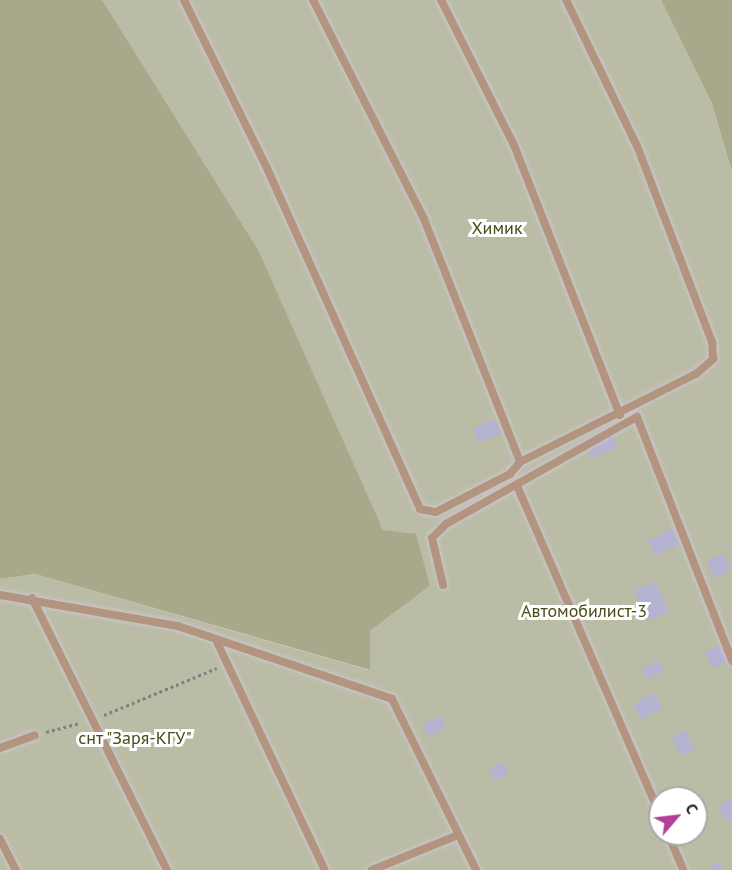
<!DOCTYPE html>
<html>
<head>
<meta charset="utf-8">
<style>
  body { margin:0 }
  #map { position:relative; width:732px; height:870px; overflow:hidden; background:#eee9ef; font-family:"PT Sans",sans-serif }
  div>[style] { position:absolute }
  .green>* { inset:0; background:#bbbca6 }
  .forest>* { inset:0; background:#a7a98a }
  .building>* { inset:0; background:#b4b3d1 }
  .path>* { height:3px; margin-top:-1.5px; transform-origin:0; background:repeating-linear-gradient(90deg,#827f82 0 3px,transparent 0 6px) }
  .roads { filter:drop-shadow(0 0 2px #cac6cb) drop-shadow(0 0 2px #cac6cb) }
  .service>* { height:8px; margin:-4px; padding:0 4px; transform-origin:4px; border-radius:4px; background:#b39480 }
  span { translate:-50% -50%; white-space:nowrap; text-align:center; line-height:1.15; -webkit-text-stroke:6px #fff; paint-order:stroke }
  .park-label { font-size:18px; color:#494a15 }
  .north { position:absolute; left:648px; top:786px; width:60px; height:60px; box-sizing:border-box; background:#fff; border:2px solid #a9a8a9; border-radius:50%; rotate:62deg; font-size:16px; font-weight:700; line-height:24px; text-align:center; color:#272527 }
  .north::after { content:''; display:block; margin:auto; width:21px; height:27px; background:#b53f96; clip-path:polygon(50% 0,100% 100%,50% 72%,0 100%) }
</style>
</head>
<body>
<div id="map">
  <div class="green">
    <i style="clip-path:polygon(evenodd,102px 0,661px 0,712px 104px,732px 172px,732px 870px,0 870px,0 579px,35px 574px,369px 670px,370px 631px,430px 586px,383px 530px,325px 409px,102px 0,660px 798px,696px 798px,696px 834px,660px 834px,660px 798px)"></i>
  </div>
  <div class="forest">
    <i style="clip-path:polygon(0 0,102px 0,258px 250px,383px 530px,416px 534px,430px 586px,370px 631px,370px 670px,35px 574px,0 579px)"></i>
    <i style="clip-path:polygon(661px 0,732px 0,732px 172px,712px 104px)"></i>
  </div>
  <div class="building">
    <i style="clip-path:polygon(495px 419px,501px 434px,478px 442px,473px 428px)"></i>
    <i style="clip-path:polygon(611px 433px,617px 448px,591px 458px,585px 444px)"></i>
    <i style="clip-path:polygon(672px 529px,680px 544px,655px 556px,648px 541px)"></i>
    <i style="clip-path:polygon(723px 553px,731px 570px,715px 578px,707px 561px)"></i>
    <i style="clip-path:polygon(655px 581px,669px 611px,648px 621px,634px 591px)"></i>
    <i style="clip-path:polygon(722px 644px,730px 660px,713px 669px,705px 652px)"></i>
    <i style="clip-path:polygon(658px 660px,663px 671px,648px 679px,642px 669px)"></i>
    <i style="clip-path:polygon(654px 693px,662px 708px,641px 719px,633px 704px)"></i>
    <i style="clip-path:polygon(440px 716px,446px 728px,429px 737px,423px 724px)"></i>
    <i style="clip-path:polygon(685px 730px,695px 749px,681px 756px,672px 737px)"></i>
    <i style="clip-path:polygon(503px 762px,508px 774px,494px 780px,489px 768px)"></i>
    <i style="clip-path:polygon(695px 794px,703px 809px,696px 812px,696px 798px,687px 798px)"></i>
    <i style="clip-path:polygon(732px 799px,732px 818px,726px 821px,719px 806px)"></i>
    <i style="clip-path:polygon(719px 862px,723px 870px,705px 870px)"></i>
  </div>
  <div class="path">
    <i style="left:104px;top:715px;width:122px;rotate:-22.6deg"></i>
    <i style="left:46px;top:732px;width:35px;rotate:-15deg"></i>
  </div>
  <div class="roads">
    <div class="service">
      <i style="left:184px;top:0;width:185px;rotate:63.7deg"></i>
      <i style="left:266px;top:166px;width:376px;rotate:65.8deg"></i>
      <i style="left:420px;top:509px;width:16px;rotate:11deg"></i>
      <i style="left:436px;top:512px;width:83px;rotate:-27.2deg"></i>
      <i style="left:510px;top:474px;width:16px;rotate:-50deg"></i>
      <i style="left:520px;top:462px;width:197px;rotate:-26.6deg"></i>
      <i style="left:696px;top:374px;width:23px;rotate:-41deg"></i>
      <i style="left:713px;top:359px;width:17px;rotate:-93deg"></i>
      <i style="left:712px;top:342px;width:210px;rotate:-110.9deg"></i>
      <i style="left:637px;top:146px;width:162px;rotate:-115.9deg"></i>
      <i style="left:313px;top:0;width:246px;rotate:63.1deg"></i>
      <i style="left:424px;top:219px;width:261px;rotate:68.4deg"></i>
      <i style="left:441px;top:0;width:162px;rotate:63.3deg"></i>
      <i style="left:514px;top:145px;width:290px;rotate:68.6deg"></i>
      <i style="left:518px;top:488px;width:357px;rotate:66.5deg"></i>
      <i style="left:443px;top:585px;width:48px;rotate:-103.2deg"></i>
      <i style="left:432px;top:538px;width:20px;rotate:-45deg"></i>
      <i style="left:446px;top:524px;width:219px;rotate:-29.3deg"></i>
      <i style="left:637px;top:417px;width:262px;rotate:68.7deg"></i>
      <i style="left:0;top:595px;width:181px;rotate:9.9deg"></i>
      <i style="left:178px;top:626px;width:226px;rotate:18.8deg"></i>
      <i style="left:392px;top:699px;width:191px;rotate:63.8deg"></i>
      <i style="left:32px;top:598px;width:304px;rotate:63.6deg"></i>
      <i style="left:217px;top:642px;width:252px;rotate:64.7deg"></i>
      <i style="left:0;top:748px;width:37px;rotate:-20deg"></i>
      <i style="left:668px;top:834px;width:39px;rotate:67deg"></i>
      <i style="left:0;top:839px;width:35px;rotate:63deg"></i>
      <i style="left:372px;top:870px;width:93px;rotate:-22.1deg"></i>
    </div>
  </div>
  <div class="park-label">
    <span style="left:497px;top:228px">Химик</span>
    <span style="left:584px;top:611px">Автомобилист-3</span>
    <span style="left:135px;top:738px">снт "Заря-КГУ"</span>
  </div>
  <div class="north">С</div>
</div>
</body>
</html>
